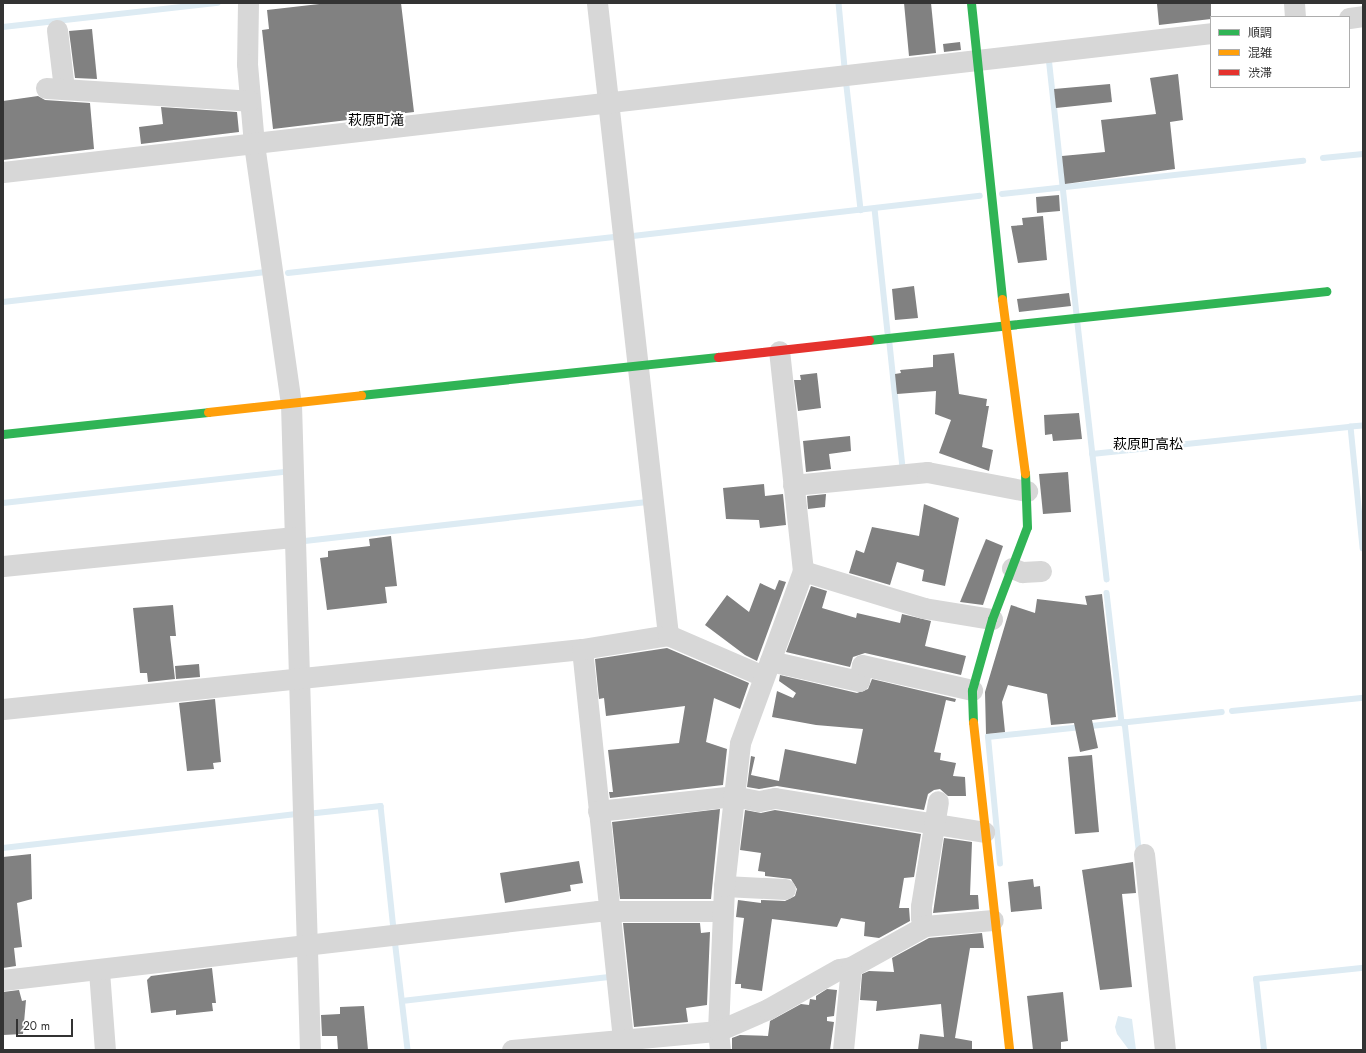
<!DOCTYPE html>
<html>
<head>
<meta charset="utf-8">
<style>
  body { margin:0 }
  #map { position:relative; width:1366px; height:1053px; overflow:hidden; background:#fff; font-family:Jost,"Noto Sans JP",sans-serif }
  div>[style] { position:absolute }
  .water>* { inset:0; background:#ddebf3 }
  .stream>* { height:5.5px; margin:-2.75px; padding:0 2.75px; transform-origin:2.75px; border-radius:2.75px; background:#ddebf3 }
  .building>* { inset:0; background:#818181 }
  .street>* { height:21px; margin:-10.5px; padding:0 10.5px; transform-origin:10.5px; border-radius:10.5px; background:#d7d7d7 }
  .fast>* { height:9px; margin:-4.5px; padding:0 4.5px; transform-origin:4.5px; border-radius:4.5px; background:#30b455 }
  .slow>* { height:9px; margin:-4.5px; padding:0 4.5px; transform-origin:4.5px; border-radius:4.5px; background:#ff9f0a }
  .jam>* { height:9px; margin:-4.5px; padding:0 4.5px; transform-origin:4.5px; border-radius:4.5px; background:#e5322d }
  span { translate:-50% -50%; white-space:nowrap; text-align:center; line-height:1.15; -webkit-text-stroke:4px #fff; paint-order:stroke }
  .quarter-label { font-size:14px; color:#000 }
  .frame { position:absolute; inset:0; border:4px solid #333; pointer-events:none }
  .legend { position:absolute; left:1210px; top:16px; width:140px; height:72px; box-sizing:border-box; background:#fff; border:1px solid #adadad; margin:0; padding:5px 7px; list-style:none; font-size:12px; color:#333 }
  .legend li { display:flex; align-items:center; gap:8px; height:20px }
  .legend b { width:20px; border:1px solid #adadad }
  .scale { position:absolute; left:16px; top:1019px; width:57px; height:18px; box-sizing:border-box; border:2px solid #333; border-top:0; padding-left:5px; font-size:12px; line-height:14px; white-space:nowrap; color:#333; -webkit-text-stroke:3px #fff; paint-order:stroke }
</style>
</head>
<body>
<div id="map">
  <div class="water">
    <i style="clip-path:polygon(1118px 1016px,1132px 1019px,1136px 1050px,1129px 1050px,1117px 1034px,1115px 1027px)"></i>
  </div>
  <div class="stream">
    <i style="left:839px;top:3px;width:65px;rotate:84.7deg"></i>
    <i style="left:3px;top:27px;width:216px;rotate:-6.4deg"></i>
    <i style="left:1049px;top:57px;width:258px;rotate:83.8deg"></i>
    <i style="left:846px;top:78px;width:133px;rotate:83.5deg"></i>
    <i style="left:1323px;top:158px;width:40px;rotate:-5.7deg"></i>
    <i style="left:1002px;top:194px;width:303px;rotate:-6.3deg"></i>
    <i style="left:875px;top:209px;width:124px;rotate:84deg"></i>
    <i style="left:633px;top:236px;width:349px;rotate:-6.6deg"></i>
    <i style="left:288px;top:273px;width:330px;rotate:-6.3deg"></i>
    <i style="left:3px;top:302px;width:264px;rotate:-6.5deg"></i>
    <i style="left:1078px;top:324px;width:257px;rotate:83.5deg"></i>
    <i style="left:890px;top:344px;width:125px;rotate:84deg"></i>
    <i style="left:1363px;top:426px;width:12px;rotate:175deg"></i>
    <i style="left:1351px;top:427px;width:122px;rotate:84.3deg"></i>
    <i style="left:1092px;top:454px;width:260px;rotate:-6deg"></i>
    <i style="left:3px;top:503px;width:283px;rotate:-6.3deg"></i>
    <i style="left:305px;top:541px;width:344px;rotate:-6.5deg"></i>
    <i style="left:1107px;top:593px;width:131px;rotate:83.4deg"></i>
    <i style="left:1232px;top:711px;width:132px;rotate:-5.7deg"></i>
    <i style="left:1125px;top:722px;width:127px;rotate:83.7deg"></i>
    <i style="left:307px;top:814px;width:74px;rotate:-6.2deg"></i>
    <i style="left:381px;top:806px;width:125px;rotate:84deg"></i>
    <i style="left:3px;top:848px;width:297px;rotate:-6.6deg"></i>
    <i style="left:1000px;top:864px;width:128px;rotate:-95.4deg"></i>
    <i style="left:988px;top:737px;width:235px;rotate:-6.1deg"></i>
    <i style="left:395px;top:939px;width:112px;rotate:83.3deg"></i>
    <i style="left:402px;top:1001px;width:208px;rotate:-6.6deg"></i>
    <i style="left:1264px;top:1050px;width:71px;rotate:-96.4deg"></i>
    <i style="left:1256px;top:979px;width:108px;rotate:-5.9deg"></i>
  </div>
  <div class="building">
    <i style="clip-path:polygon(328px 3px,401px 3px,414px 112px,273px 129px,262px 30px,269px 29px,267px 10px)"></i>
    <i style="clip-path:polygon(904px 3px,931px 3px,936px 53px,909px 56px)"></i>
    <i style="clip-path:polygon(1211px 3px,1211px 19px,1159px 25px,1157px 4px)"></i>
    <i style="clip-path:polygon(92px 29px,97px 79px,75px 78px,69px 31px)"></i>
    <i style="clip-path:polygon(960px 42px,961px 50px,944px 52px,943px 44px)"></i>
    <i style="clip-path:polygon(1178px 74px,1183px 120px,1170px 122px,1175px 169px,1065px 184px,1062px 156px,1105px 152px,1101px 120px,1156px 114px,1150px 78px)"></i>
    <i style="clip-path:polygon(1110px 84px,1112px 102px,1056px 108px,1054px 89px)"></i>
    <i style="clip-path:polygon(38px 96px,45px 100px,90px 103px,94px 149px,3px 160px,3px 101px)"></i>
    <i style="clip-path:polygon(161px 107px,237px 112px,239px 132px,141px 144px,139px 127px,163px 124px)"></i>
    <i style="clip-path:polygon(1059px 195px,1060px 211px,1037px 213px,1036px 197px)"></i>
    <i style="clip-path:polygon(1043px 216px,1047px 260px,1018px 263px,1011px 226px,1023px 225px,1022px 218px)"></i>
    <i style="clip-path:polygon(914px 286px,918px 318px,895px 320px,892px 289px)"></i>
    <i style="clip-path:polygon(1069px 293px,1071px 306px,1019px 312px,1017px 299px)"></i>
    <i style="clip-path:polygon(954px 353px,959px 394px,987px 399px,986px 406px,989px 406px,982px 447px,993px 450px,989px 471px,939px 453px,951px 420px,935px 414px,936px 391px,897px 394px,895px 374px,901px 373px,900px 370px,933px 367px,933px 355px)"></i>
    <i style="clip-path:polygon(817px 373px,821px 408px,798px 411px,794px 380px,801px 380px,800px 375px)"></i>
    <i style="clip-path:polygon(1079px 413px,1082px 439px,1053px 441px,1052px 434px,1045px 435px,1044px 415px)"></i>
    <i style="clip-path:polygon(850px 436px,851px 451px,829px 454px,831px 469px,806px 472px,803px 441px)"></i>
    <i style="clip-path:polygon(1068px 472px,1071px 512px,1043px 514px,1039px 474px)"></i>
    <i style="clip-path:polygon(764px 484px,765px 496px,783px 494px,786px 525px,760px 528px,759px 520px,726px 519px,723px 488px)"></i>
    <i style="clip-path:polygon(826px 494px,825px 507px,808px 509px,807px 496px)"></i>
    <i style="clip-path:polygon(924px 504px,959px 518px,945px 586px,922px 581px,924px 570px,897px 562px,890px 585px,849px 573px,856px 550px,864px 553px,872px 527px,919px 536px)"></i>
    <i style="clip-path:polygon(391px 536px,397px 586px,385px 587px,387px 603px,327px 610px,320px 558px,328px 557px,328px 551px,370px 546px,369px 539px)"></i>
    <i style="clip-path:polygon(986px 539px,1003px 546px,983px 605px,960px 602px)"></i>
    <i style="clip-path:polygon(779px 580px,786px 582px,757px 661px,745px 655px,705px 625px,727px 595px,749px 612px,760px 583px,775px 590px)"></i>
    <i style="clip-path:polygon(811px 586px,827px 591px,822px 608px,856px 618px,857px 613px,900px 623px,902px 614px,931px 621px,925px 646px,966px 656px,961px 675px,865px 653px,853px 657px,850px 667px,786px 652px)"></i>
    <i style="clip-path:polygon(1102px 594px,1116px 717px,1092px 720px,1098px 748px,1080px 752px,1074px 723px,1051px 725px,1047px 694px,1008px 685px,1002px 702px,1005px 732px,986px 734px,985px 692px,1011px 605px,1035px 613px,1037px 599px,1087px 605px,1085px 596px)"></i>
    <i style="clip-path:polygon(173px 605px,176px 636px,170px 636px,175px 679px,148px 682px,147px 673px,140px 673px,133px 608px)"></i>
    <i style="clip-path:polygon(667px 648px,749px 683px,740px 709px,714px 698px,706px 742px,727px 749px,723px 785px,610px 798px,609px 792px,613px 792px,608px 750px,679px 743px,685px 706px,606px 716px,604px 698px,599px 699px,595px 659px)"></i>
    <i style="clip-path:polygon(199px 664px,200px 677px,176px 679px,175px 666px)"></i>
    <i style="clip-path:polygon(780px 675px,857px 693px,868px 689px,872px 679px,956px 699px,955px 702px,946px 700px,934px 752px,941px 753px,940px 760px,956px 763px,953px 776px,965px 777px,966px 796px,948px 796px,940px 789px,934px 790px,928px 794px,924px 810px,777px 786px,759px 789px,747px 787px,751px 756px,755px 757px,751px 775px,779px 781px,785px 749px,856px 764px,863px 729px,816px 725px,772px 717px,777px 691px,793px 698px,796px 693px,779px 681px)"></i>
    <i style="clip-path:polygon(215px 699px,221px 762px,213px 763px,214px 769px,187px 771px,179px 703px)"></i>
    <i style="clip-path:polygon(1092px 755px,1099px 832px,1075px 834px,1068px 757px)"></i>
    <i style="clip-path:polygon(720px 809px,711px 899px,620px 899px,612px 822px)"></i>
    <i style="clip-path:polygon(745px 810px,761px 813px,775px 810px,921px 834px,914px 877px,904px 878px,899px 908px,909px 908px,910px 921px,879px 938px,864px 936px,865px 922px,841px 918px,837px 927px,772px 919px,762px 991px,741px 988px,741px 984px,735px 984px,744px 918px,736px 917px,738px 900px,761px 903px,761px 900px,785px 901px,795px 896px,797px 889px,791px 879px,765px 876px,765px 872px,758px 871px,761px 853px,740px 850px)"></i>
    <i style="clip-path:polygon(944px 838px,972px 842px,970px 895px,978px 895px,979px 909px,933px 913px)"></i>
    <i style="clip-path:polygon(31px 854px,32px 899px,17px 903px,22px 947px,14px 948px,16px 966px,3px 968px,3px 857px)"></i>
    <i style="clip-path:polygon(579px 861px,583px 883px,570px 885px,571px 891px,505px 903px,500px 873px)"></i>
    <i style="clip-path:polygon(1133px 862px,1136px 893px,1122px 894px,1132px 987px,1100px 990px,1082px 870px)"></i>
    <i style="clip-path:polygon(1033px 879px,1034px 887px,1040px 886px,1042px 909px,1011px 912px,1008px 882px)"></i>
    <i style="clip-path:polygon(623px 923px,700px 923px,701px 933px,710px 932px,707px 1005px,686px 1008px,688px 1022px,634px 1027px)"></i>
    <i style="clip-path:polygon(982px 933px,984px 948px,970px 948px,955px 1038px,972px 1041px,972px 1050px,918px 1050px,920px 1034px,944px 1037px,941px 1004px,876px 1011px,877px 1001px,860px 1000px,862px 974px,869px 971px,894px 972px,892px 958px,929px 938px)"></i>
    <i style="clip-path:polygon(212px 968px,216px 1003px,212px 1003px,213px 1011px,176px 1015px,176px 1010px,151px 1013px,147px 980px,151px 976px)"></i>
    <i style="clip-path:polygon(827px 989px,837px 990px,834px 1016px,827px 1017px,827px 1021px,834px 1022px,830px 1050px,732px 1050px,732px 1038px,740px 1035px,768px 1036px,770px 1021px,801px 1004px,809px 1005px,810px 999px,816px 1000px,816px 996px)"></i>
    <i style="clip-path:polygon(19px 990px,22px 1001px,26px 1000px,23px 1034px,3px 1035px,3px 992px)"></i>
    <i style="clip-path:polygon(1063px 992px,1068px 1041px,1061px 1042px,1061px 1050px,1033px 1050px,1027px 996px)"></i>
    <i style="clip-path:polygon(364px 1006px,368px 1050px,338px 1050px,337px 1036px,322px 1036px,321px 1015px,340px 1014px,340px 1007px)"></i>
  </div>
  <div class="street">
    <i style="left:248px;top:3px;width:61px;rotate:90.9deg"></i>
    <i style="left:247px;top:64px;width:80px;rotate:85deg"></i>
    <i style="left:254px;top:144px;width:263px;rotate:81.9deg"></i>
    <i style="left:291px;top:404px;width:646px;rotate:88.32deg"></i>
    <i style="left:597px;top:3px;width:636px;rotate:83.59deg"></i>
    <i style="left:1294px;top:3px;width:14px;rotate:86deg"></i>
    <i style="left:1349px;top:18px;width:14px;rotate:-8deg"></i>
    <i style="left:57px;top:30px;width:59px;rotate:83.2deg"></i>
    <i style="left:46px;top:88px;width:204px;rotate:3.6deg"></i>
    <i style="left:3px;top:172px;width:1216px;rotate:-6.56deg"></i>
    <i style="left:793px;top:485px;width:135px;rotate:-5.5deg"></i>
    <i style="left:927px;top:472px;width:102px;rotate:10.8deg"></i>
    <i style="left:3px;top:566px;width:293px;rotate:-5.7deg"></i>
    <i style="left:1012px;top:568px;width:11px;rotate:22deg"></i>
    <i style="left:1022px;top:572px;width:19px;rotate:-3deg"></i>
    <i style="left:803px;top:571px;width:127px;rotate:17deg"></i>
    <i style="left:924px;top:608px;width:69px;rotate:9.2deg"></i>
    <i style="left:582px;top:649px;width:403px;rotate:84deg"></i>
    <i style="left:770px;top:661px;width:91px;rotate:12.7deg"></i>
    <i style="left:859px;top:681px;width:16px;rotate:-79deg"></i>
    <i style="left:862px;top:665px;width:113px;rotate:12.8deg"></i>
    <i style="left:3px;top:709px;width:582px;rotate:-5.92deg"></i>
    <i style="left:582px;top:649px;width:87px;rotate:-9.2deg"></i>
    <i style="left:668px;top:635px;width:103px;rotate:23.3deg"></i>
    <i style="left:598px;top:811px;width:136px;rotate:-6.3deg"></i>
    <i style="left:733px;top:796px;width:26px;rotate:11deg"></i>
    <i style="left:759px;top:801px;width:16px;rotate:-11deg"></i>
    <i style="left:775px;top:798px;width:212px;rotate:9.2deg"></i>
    <i style="left:1144px;top:854px;width:197px;rotate:83.9deg"></i>
    <i style="left:724px;top:886px;width:61px;rotate:2.8deg"></i>
    <i style="left:925px;top:926px;width:9px;rotate:-117deg"></i>
    <i style="left:921px;top:918px;width:12px;rotate:-90deg"></i>
    <i style="left:921px;top:906px;width:106px;rotate:-80.8deg"></i>
    <i style="left:99px;top:971px;width:79px;rotate:85.7deg"></i>
    <i style="left:3px;top:980px;width:599px;rotate:-6.61deg"></i>
    <i style="left:598px;top:911px;width:125px"></i>
    <i style="left:512px;top:1050px;width:207px;rotate:-5.3deg"></i>
    <i style="left:718px;top:1031px;width:145px;rotate:-87.6deg"></i>
    <i style="left:724px;top:886px;width:144px;rotate:-83.6deg"></i>
    <i style="left:740px;top:743px;width:183px;rotate:-69.9deg"></i>
    <i style="left:803px;top:571px;width:221px;rotate:-96.2deg"></i>
    <i style="left:720px;top:1050px;width:19px;rotate:-96deg"></i>
    <i style="left:718px;top:1031px;width:55px;rotate:-23.7deg"></i>
    <i style="left:768px;top:1009px;width:81px;rotate:-29.4deg"></i>
    <i style="left:839px;top:969px;width:12px;rotate:-9deg"></i>
    <i style="left:851px;top:967px;width:85px;rotate:-29deg"></i>
    <i style="left:925px;top:926px;width:68px;rotate:-5deg"></i>
    <i style="left:843px;top:1050px;width:83px;rotate:-84.5deg"></i>
  </div>
  <div class="fast">
    <i style="left:971px;top:3px;width:298px;rotate:84deg"></i>
    <i style="left:869px;top:340px;width:460px;rotate:-6.1deg"></i>
    <i style="left:361px;top:395px;width:359px;rotate:-6.1deg"></i>
    <i style="left:3px;top:434px;width:206px;rotate:-6.1deg"></i>
    <i style="left:973px;top:722px;width:32px;rotate:-92deg"></i>
    <i style="left:972px;top:690px;width:74px;rotate:-74.3deg"></i>
    <i style="left:992px;top:619px;width:98px;rotate:-69.2deg"></i>
    <i style="left:1027px;top:527px;width:54px;rotate:-92.1deg"></i>
  </div>
  <div class="slow">
    <i style="left:1002px;top:299px;width:176px;rotate:82.5deg"></i>
    <i style="left:208px;top:412px;width:154px;rotate:-6.3deg"></i>
    <i style="left:973px;top:722px;width:330px;rotate:83.7deg"></i>
  </div>
  <div class="jam">
    <i style="left:718px;top:357px;width:152px;rotate:-6.4deg"></i>
  </div>
  <div class="quarter-label">
    <span style="left:376px;top:120px">萩原町滝</span>
    <span style="left:1148px;top:444px">萩原町高松</span>
  </div>
  <div class="frame"></div>
  <ul class="legend">
  <li><b style="height:5px;background:#30b455"></b>順調</li>
  <li><b style="height:5px;background:#ff9f0a"></b>混雑</li>
  <li><b style="height:5px;background:#e5322d"></b>渋滞</li>
  </ul>
  <div class="scale">20 m</div>
</div>
</body>
</html>
